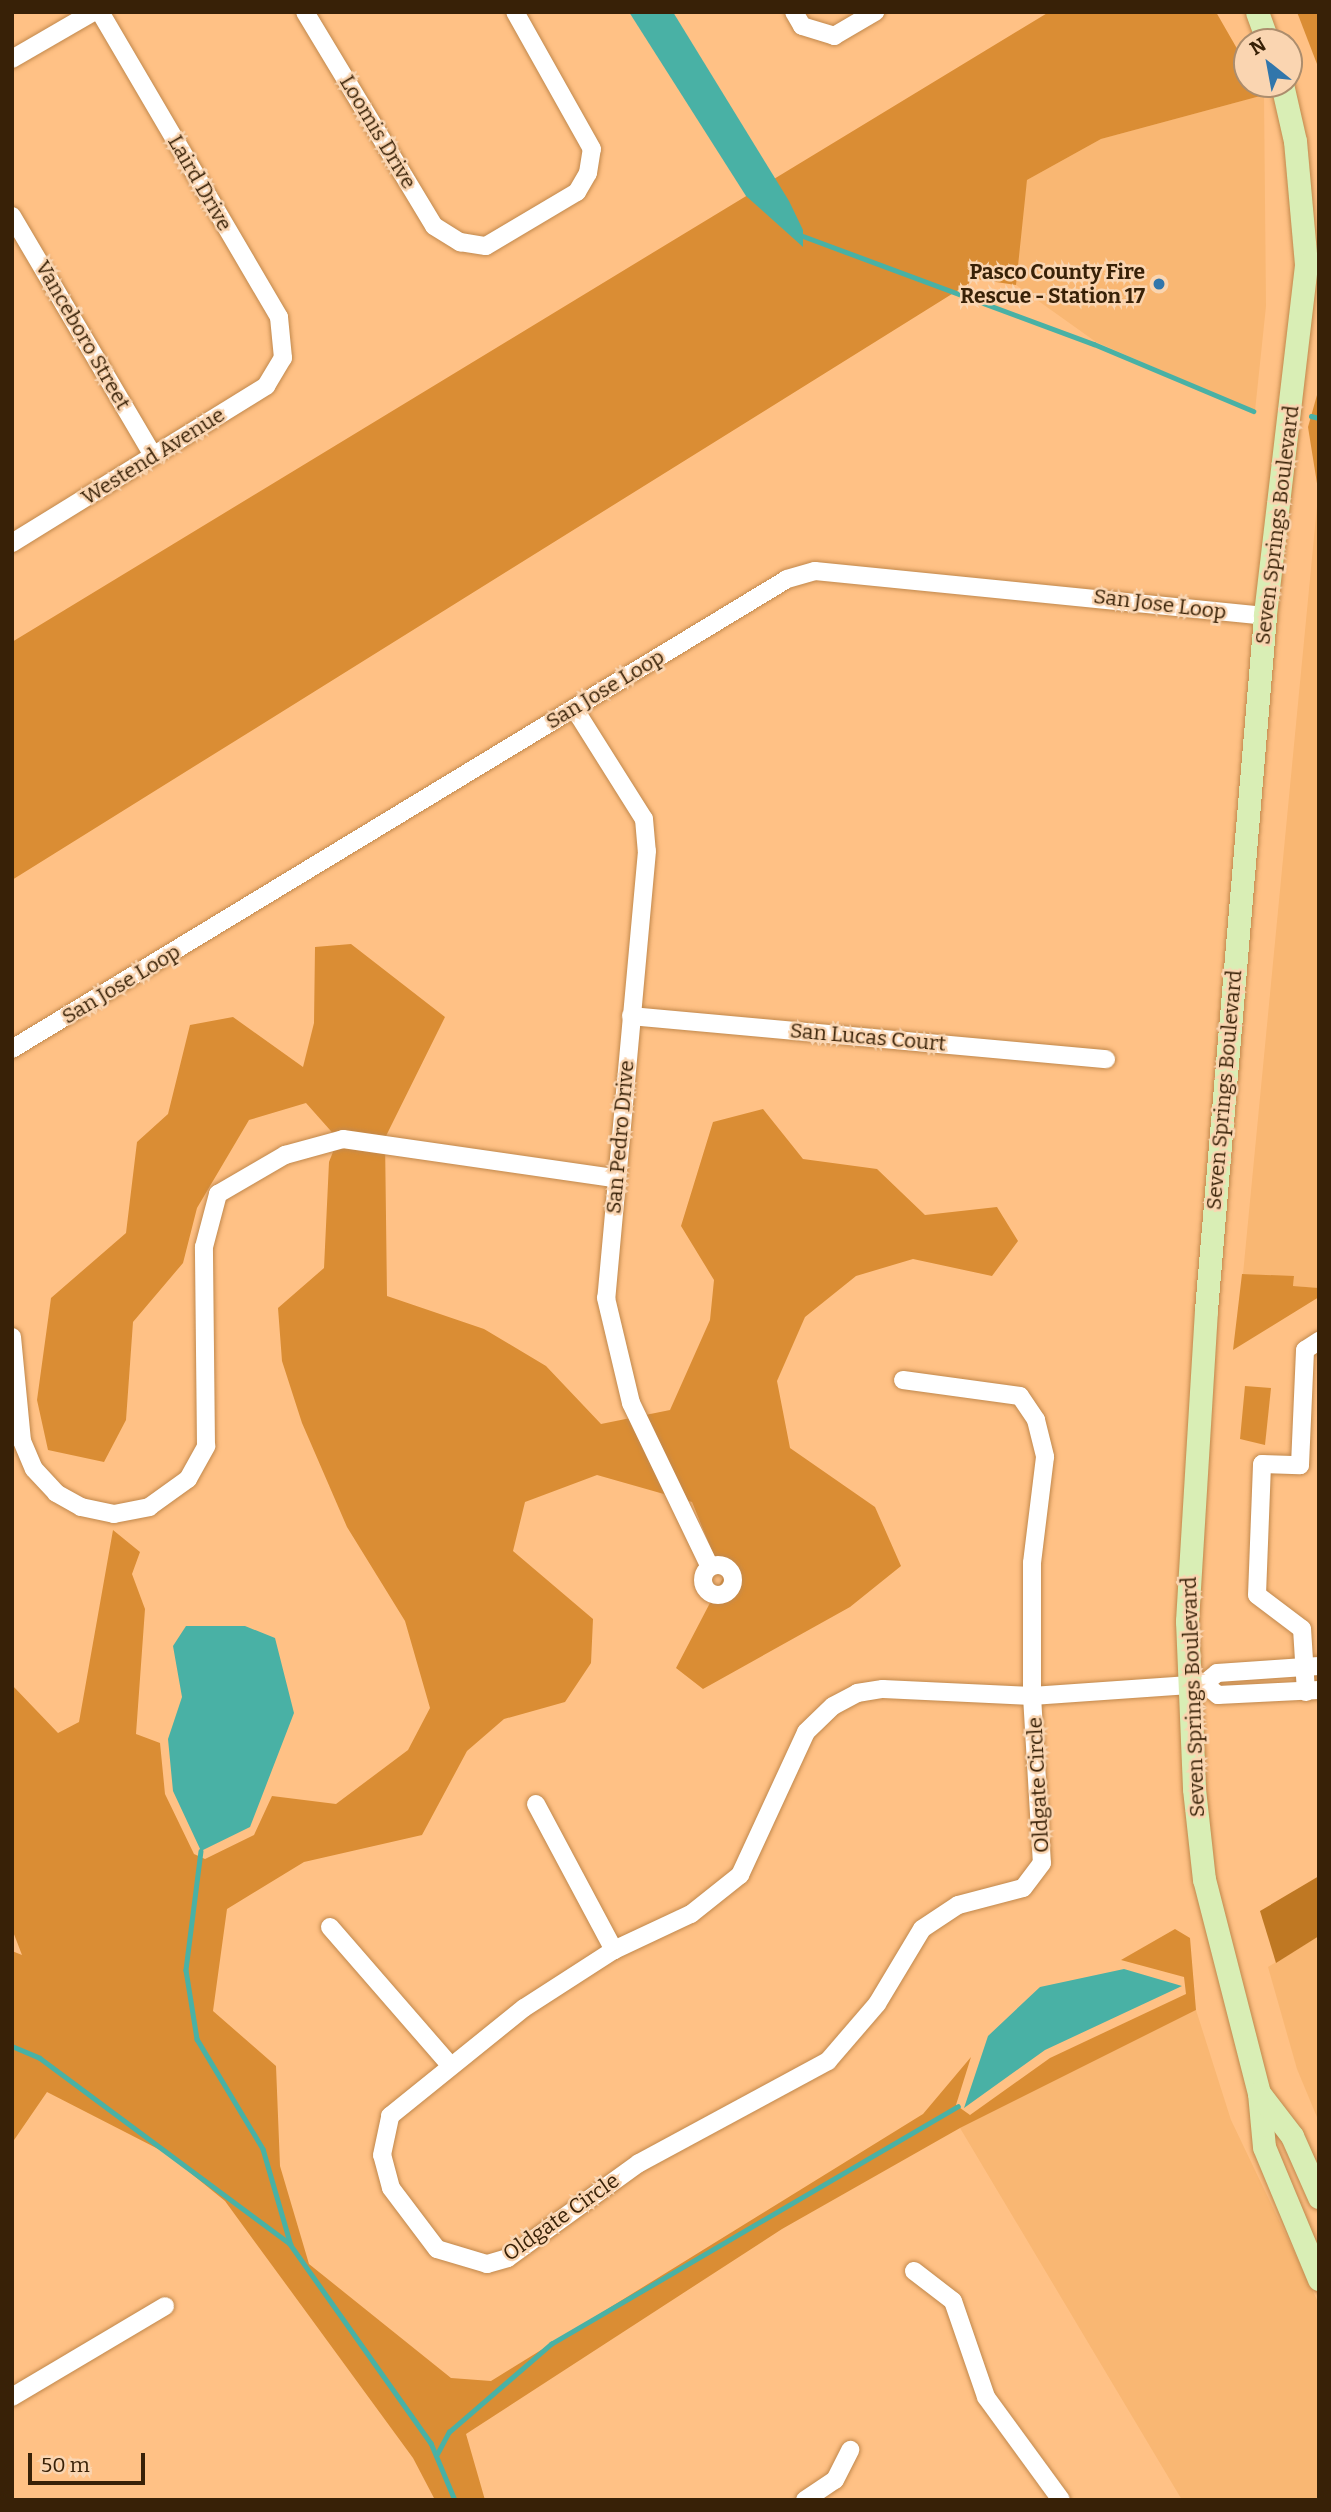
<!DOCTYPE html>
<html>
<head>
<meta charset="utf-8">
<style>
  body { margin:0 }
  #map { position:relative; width:1331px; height:2512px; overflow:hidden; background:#ffc185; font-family:Bitter,serif }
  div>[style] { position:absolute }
  .built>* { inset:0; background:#f9b773 }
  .green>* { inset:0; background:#da8d34 }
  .forest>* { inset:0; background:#bf7823 }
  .water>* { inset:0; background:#49b1a5 }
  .stream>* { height:4.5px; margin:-2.25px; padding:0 2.25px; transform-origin:2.25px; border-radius:2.25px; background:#49b1a5 }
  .roads { filter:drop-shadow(0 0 2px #c1884c) drop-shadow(0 0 2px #c1884c) }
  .minor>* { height:18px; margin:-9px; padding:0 9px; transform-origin:9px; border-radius:9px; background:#fff }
  .minor>.ring { margin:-9px; padding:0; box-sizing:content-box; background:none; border:18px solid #fff; border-radius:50% }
  .major>* { height:23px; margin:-11.5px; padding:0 11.5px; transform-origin:11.5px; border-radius:11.5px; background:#d9eeb5 }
  .dots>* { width:19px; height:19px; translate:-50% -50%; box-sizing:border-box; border:4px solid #fad5b1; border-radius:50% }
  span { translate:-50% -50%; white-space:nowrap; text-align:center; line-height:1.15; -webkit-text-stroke:5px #fad5b1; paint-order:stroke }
  .street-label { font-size:21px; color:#382107 }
  .poi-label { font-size:21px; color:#382107; font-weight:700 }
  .right { translate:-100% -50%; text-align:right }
  .frame { position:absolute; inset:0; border:14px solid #382107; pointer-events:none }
  .north { position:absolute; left:1233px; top:28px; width:70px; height:70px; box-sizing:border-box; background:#fad5b1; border:2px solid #ac8d6d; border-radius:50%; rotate:329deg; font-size:19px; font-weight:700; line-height:28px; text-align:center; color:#382107 }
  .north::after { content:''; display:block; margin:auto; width:24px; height:32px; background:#3176ab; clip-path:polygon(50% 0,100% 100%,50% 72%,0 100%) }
  .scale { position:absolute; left:28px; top:2453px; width:117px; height:32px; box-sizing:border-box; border:4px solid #382107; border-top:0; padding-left:9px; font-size:21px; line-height:24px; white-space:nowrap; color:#382107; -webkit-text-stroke:5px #fad5b1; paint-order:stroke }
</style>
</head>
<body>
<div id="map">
  <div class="built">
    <i style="clip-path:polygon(1264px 95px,1266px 306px,1255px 411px,1096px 342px,1016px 285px,1014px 268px,1027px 180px,1101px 139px)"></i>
    <i style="clip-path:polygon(1318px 496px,1319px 496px,1319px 1288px,1293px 1286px,1294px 1277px,1243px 1274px)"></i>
    <i style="clip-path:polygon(1319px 1936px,1319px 2122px,1297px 2069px,1268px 1967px)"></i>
    <i style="clip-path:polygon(1196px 2010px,1231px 2120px,1319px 2304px,1319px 2500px,1182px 2500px,960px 2128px)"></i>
  </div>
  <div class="green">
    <i style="clip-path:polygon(1049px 12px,1216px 12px,1247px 66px,1247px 84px,1258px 84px,1264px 95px,1101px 139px,1027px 180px,1016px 285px,976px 279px,12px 880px,12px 642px)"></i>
    <i style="clip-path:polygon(1297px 12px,1319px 12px,1317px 64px)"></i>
    <i style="clip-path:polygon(1319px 388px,1319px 496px,1308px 427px)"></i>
    <i style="clip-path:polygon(351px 944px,445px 1017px,385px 1138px,387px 1296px,484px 1329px,546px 1366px,601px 1424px,670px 1410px,710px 1320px,714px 1280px,681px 1226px,713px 1122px,763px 1109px,803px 1159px,877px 1169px,925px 1215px,997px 1207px,1018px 1241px,992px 1276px,913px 1259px,856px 1276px,805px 1317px,777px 1381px,790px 1448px,875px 1507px,901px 1566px,850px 1607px,703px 1689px,676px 1668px,723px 1578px,692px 1502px,597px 1475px,525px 1502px,513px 1551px,593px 1619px,591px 1663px,565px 1702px,504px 1719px,467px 1751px,422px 1835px,304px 1862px,227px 1909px,213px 2011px,276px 2066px,280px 2166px,309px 2264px,451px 2378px,491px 2381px,923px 2114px,971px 2057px,956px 2105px,970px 2115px,1050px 2058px,1186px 1994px,1184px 1977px,1121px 1960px,1175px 1929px,1190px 1938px,1196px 2010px,960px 2128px,782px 2229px,466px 2434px,485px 2500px,435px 2500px,413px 2458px,225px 2201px,166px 2153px,47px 2092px,12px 2143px,12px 1951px,22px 1955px,12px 1929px,12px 1685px,58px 1733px,79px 1722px,113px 1530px,140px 1552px,132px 1574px,145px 1609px,136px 1734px,160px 1743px,165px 1794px,194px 1854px,205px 1859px,254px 1835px,272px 1796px,336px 1804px,408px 1750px,430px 1708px,405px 1621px,347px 1527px,302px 1423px,282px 1361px,278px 1308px,324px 1268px,329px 1162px,338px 1139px,306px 1103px,249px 1120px,197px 1208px,183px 1263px,133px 1322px,126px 1420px,104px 1462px,48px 1450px,37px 1400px,51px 1298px,126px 1233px,137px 1142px,168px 1114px,190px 1025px,233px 1017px,303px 1067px,314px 1023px,315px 947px)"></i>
    <i style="clip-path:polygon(1242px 1274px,1294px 1276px,1293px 1286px,1319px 1288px,1319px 1297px,1233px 1350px)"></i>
    <i style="clip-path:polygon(1245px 1386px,1271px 1388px,1265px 1445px,1240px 1439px)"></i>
  </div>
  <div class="forest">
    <i style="clip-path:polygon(1319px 1876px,1319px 1936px,1276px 1963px,1260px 1911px)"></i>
  </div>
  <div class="water">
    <i style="clip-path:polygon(629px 12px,673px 12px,789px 201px,803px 230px,803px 247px,746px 196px)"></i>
    <i style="clip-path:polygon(186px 1626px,245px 1626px,275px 1638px,294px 1713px,250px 1827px,201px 1851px,173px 1791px,168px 1739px,182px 1697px,173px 1646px)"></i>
    <i style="clip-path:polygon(1124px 1969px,1182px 1986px,1045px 2050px,964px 2108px,988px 2036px,1040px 1987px)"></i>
  </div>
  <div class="stream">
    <i style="left:803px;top:236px;width:310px;rotate:20.4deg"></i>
    <i style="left:1094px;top:344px;width:173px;rotate:22.8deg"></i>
    <i style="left:1311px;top:416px;width:8px;rotate:14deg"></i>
    <i style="left:201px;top:1851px;width:120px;rotate:97.2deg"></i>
    <i style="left:186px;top:1970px;width:70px;rotate:80.9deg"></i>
    <i style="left:197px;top:2039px;width:128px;rotate:59deg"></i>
    <i style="left:263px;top:2149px;width:97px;rotate:73.8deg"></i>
    <i style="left:12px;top:2046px;width:30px;rotate:23deg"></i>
    <i style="left:40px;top:2058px;width:312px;rotate:36.6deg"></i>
    <i style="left:290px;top:2244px;width:244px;rotate:54.7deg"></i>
    <i style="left:431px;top:2443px;width:62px;rotate:67.2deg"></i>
    <i style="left:436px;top:2456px;width:27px;rotate:-62deg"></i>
    <i style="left:449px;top:2432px;width:135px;rotate:-40.8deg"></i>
    <i style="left:551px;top:2344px;width:471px;rotate:-30.3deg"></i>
  </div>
  <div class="roads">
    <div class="minor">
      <i style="left:305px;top:12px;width:250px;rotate:58.9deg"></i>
      <i style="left:434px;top:226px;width:31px;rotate:32deg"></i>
      <i style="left:460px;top:242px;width:26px;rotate:9deg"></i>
      <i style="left:486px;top:246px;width:106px;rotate:-30.7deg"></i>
      <i style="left:577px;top:192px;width:22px;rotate:-60deg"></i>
      <i style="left:588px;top:173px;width:24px;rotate:-81deg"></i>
      <i style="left:592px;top:149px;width:157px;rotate:-119.3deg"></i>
      <i style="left:794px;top:12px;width:16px;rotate:60deg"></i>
      <i style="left:802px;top:26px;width:34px;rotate:17deg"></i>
      <i style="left:834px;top:36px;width:48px;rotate:-30.3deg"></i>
      <i style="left:12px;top:59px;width:94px;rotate:-30.1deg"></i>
      <i style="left:12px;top:216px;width:277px;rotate:59.5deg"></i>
      <i style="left:12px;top:543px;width:299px;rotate:-31.7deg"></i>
      <i style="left:266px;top:386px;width:33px;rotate:-59deg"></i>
      <i style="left:283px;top:358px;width:41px;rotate:-95.6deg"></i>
      <i style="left:279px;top:317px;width:354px;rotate:-120.4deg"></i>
      <i style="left:574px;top:708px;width:131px;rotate:57.8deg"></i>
      <i style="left:644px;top:819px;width:32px;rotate:85deg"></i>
      <i style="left:647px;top:851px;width:449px;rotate:95.2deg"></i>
      <i style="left:606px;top:1298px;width:108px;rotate:76.6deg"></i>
      <i style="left:631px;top:1403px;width:182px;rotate:64.3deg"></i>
      <i style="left:631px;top:1016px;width:477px;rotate:5.2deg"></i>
      <i style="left:12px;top:1049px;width:906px;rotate:-31.23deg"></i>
      <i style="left:787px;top:579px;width:29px;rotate:-16deg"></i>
      <i style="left:815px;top:571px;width:452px;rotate:5.7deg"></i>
      <i style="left:12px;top:1337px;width:104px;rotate:84.5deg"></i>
      <i style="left:22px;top:1441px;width:30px;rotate:67deg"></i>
      <i style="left:34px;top:1469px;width:33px;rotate:47deg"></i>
      <i style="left:56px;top:1493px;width:29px;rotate:29deg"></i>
      <i style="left:81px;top:1507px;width:34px;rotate:12deg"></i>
      <i style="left:114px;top:1514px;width:36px;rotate:-11deg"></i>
      <i style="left:149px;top:1507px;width:48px;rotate:-35.7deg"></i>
      <i style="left:188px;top:1479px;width:38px;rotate:-61deg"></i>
      <i style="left:206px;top:1446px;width:199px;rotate:-90.6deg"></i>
      <i style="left:204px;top:1247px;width:55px;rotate:-75.2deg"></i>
      <i style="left:218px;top:1194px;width:78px;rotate:-30.2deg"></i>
      <i style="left:285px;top:1155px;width:60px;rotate:-15.4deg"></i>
      <i style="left:343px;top:1139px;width:275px;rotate:8.2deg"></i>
      <i style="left:903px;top:1380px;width:118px;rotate:7.8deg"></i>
      <i style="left:1020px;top:1396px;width:29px;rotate:56deg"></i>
      <i style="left:1036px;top:1420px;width:38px;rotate:76deg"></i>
      <i style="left:1045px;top:1457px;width:107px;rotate:97deg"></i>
      <i style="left:1032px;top:1563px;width:133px;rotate:90deg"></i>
      <i style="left:1032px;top:1696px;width:167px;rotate:86.6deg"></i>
      <i style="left:1042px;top:1863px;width:31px;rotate:127deg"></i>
      <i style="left:1023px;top:1888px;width:67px;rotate:165.3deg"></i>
      <i style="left:958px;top:1905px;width:43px;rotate:146.3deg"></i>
      <i style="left:922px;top:1929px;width:87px;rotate:121deg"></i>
      <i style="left:877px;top:2004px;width:75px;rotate:130.7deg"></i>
      <i style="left:828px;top:2061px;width:215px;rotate:151.6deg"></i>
      <i style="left:639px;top:2163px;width:162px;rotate:144.1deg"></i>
      <i style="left:508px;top:2258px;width:22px;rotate:164deg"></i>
      <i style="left:487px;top:2264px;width:52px;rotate:-163.3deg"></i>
      <i style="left:437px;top:2249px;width:76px;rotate:-127deg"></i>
      <i style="left:391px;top:2188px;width:34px;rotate:-105deg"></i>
      <i style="left:382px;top:2155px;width:40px;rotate:-78deg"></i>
      <i style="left:390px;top:2116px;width:172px;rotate:-38.9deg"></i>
      <i style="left:524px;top:2008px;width:107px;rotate:-32.8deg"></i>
      <i style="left:614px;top:1950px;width:85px;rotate:-25.1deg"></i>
      <i style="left:691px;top:1914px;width:63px;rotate:-38.5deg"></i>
      <i style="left:740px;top:1875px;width:157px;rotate:-65.2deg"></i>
      <i style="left:806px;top:1732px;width:37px;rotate:-44deg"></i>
      <i style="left:833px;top:1706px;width:27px;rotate:-28deg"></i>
      <i style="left:857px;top:1693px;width:26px;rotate:-9deg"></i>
      <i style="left:883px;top:1689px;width:149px;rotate:2.7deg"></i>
      <i style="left:1032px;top:1696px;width:172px;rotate:-4deg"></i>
      <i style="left:1204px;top:1684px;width:17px;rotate:-40deg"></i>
      <i style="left:1217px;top:1673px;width:102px;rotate:-3.9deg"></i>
      <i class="ring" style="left:703px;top:1565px;width:12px;height:12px"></i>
      <i style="left:1204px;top:1684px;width:18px;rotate:38deg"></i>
      <i style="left:1218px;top:1695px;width:101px;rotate:-2.8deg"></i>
      <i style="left:1306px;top:1692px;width:63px;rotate:-93.6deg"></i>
      <i style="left:1302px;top:1629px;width:56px;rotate:-142.9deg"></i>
      <i style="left:1257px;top:1595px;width:131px;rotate:-87.8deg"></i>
      <i style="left:1262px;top:1464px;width:38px;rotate:2deg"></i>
      <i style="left:1300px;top:1465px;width:115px;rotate:-87.5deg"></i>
      <i style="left:1305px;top:1350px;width:17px;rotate:-33deg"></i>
      <i style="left:536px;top:1804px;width:166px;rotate:61.9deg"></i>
      <i style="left:330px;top:1927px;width:183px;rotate:49deg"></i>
      <i style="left:914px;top:2271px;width:49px;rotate:37.6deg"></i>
      <i style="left:953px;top:2301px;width:102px;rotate:71deg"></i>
      <i style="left:986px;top:2397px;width:127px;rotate:53.9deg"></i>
      <i style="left:12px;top:2397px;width:178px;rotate:-30.7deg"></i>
      <i style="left:805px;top:2500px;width:36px;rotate:-34deg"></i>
      <i style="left:835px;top:2480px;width:34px;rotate:-63deg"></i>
    </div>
    <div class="major">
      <i style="left:1257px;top:12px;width:32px;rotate:70deg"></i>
      <i style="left:1282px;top:84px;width:58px;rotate:77.2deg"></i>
      <i style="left:1295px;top:141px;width:124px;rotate:84.9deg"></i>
      <i style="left:1306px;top:265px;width:353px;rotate:96.7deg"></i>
      <i style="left:1265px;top:616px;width:697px;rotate:94.86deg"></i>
      <i style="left:1206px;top:1310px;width:312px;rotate:93.5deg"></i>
      <i style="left:1187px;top:1621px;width:168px;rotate:87.6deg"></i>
      <i style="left:1194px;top:1789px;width:91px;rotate:83.7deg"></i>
      <i style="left:1204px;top:1879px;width:221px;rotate:75.6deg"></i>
      <i style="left:1259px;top:2093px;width:54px;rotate:84.7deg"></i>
      <i style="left:1264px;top:2147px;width:143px;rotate:67.4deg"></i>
      <i style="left:1259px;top:2093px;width:54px;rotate:52.5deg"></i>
      <i style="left:1292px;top:2136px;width:67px;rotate:66.1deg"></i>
    </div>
  </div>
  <div class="dots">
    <i style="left:1159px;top:284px;background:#3176ab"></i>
  </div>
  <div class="street-label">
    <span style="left:378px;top:132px;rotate:59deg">Loomis Drive</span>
    <span style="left:200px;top:183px;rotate:60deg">Laird Drive</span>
    <span style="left:83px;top:335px;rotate:60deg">Vanceboro Street</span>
    <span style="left:153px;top:456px;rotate:-32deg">Westend Avenue</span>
    <span style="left:1277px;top:525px;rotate:-83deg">Seven Springs Boulevard</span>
    <span style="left:1160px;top:604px;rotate:7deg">San Jose Loop</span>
    <span style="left:605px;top:689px;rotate:-31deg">San Jose Loop</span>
    <span style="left:121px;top:984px;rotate:-31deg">San Jose Loop</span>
    <span style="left:868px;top:1037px;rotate:5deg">San Lucas Court</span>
    <span style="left:1224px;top:1090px;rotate:-85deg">Seven Springs Boulevard</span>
    <span style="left:620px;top:1137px;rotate:-85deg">San Pedro Drive</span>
    <span style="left:1193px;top:1697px;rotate:-92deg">Seven Springs Boulevard</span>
    <span style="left:1038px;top:1785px;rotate:-93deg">Oldgate Circle</span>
    <span style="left:561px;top:2217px;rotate:-35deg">Oldgate Circle</span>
  </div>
  <div class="poi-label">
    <span class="right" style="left:1145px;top:284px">Pasco County Fire<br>Rescue - Station 17</span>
  </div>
  <div class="frame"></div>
  <div class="north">N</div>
  <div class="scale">50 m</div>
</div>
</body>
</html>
